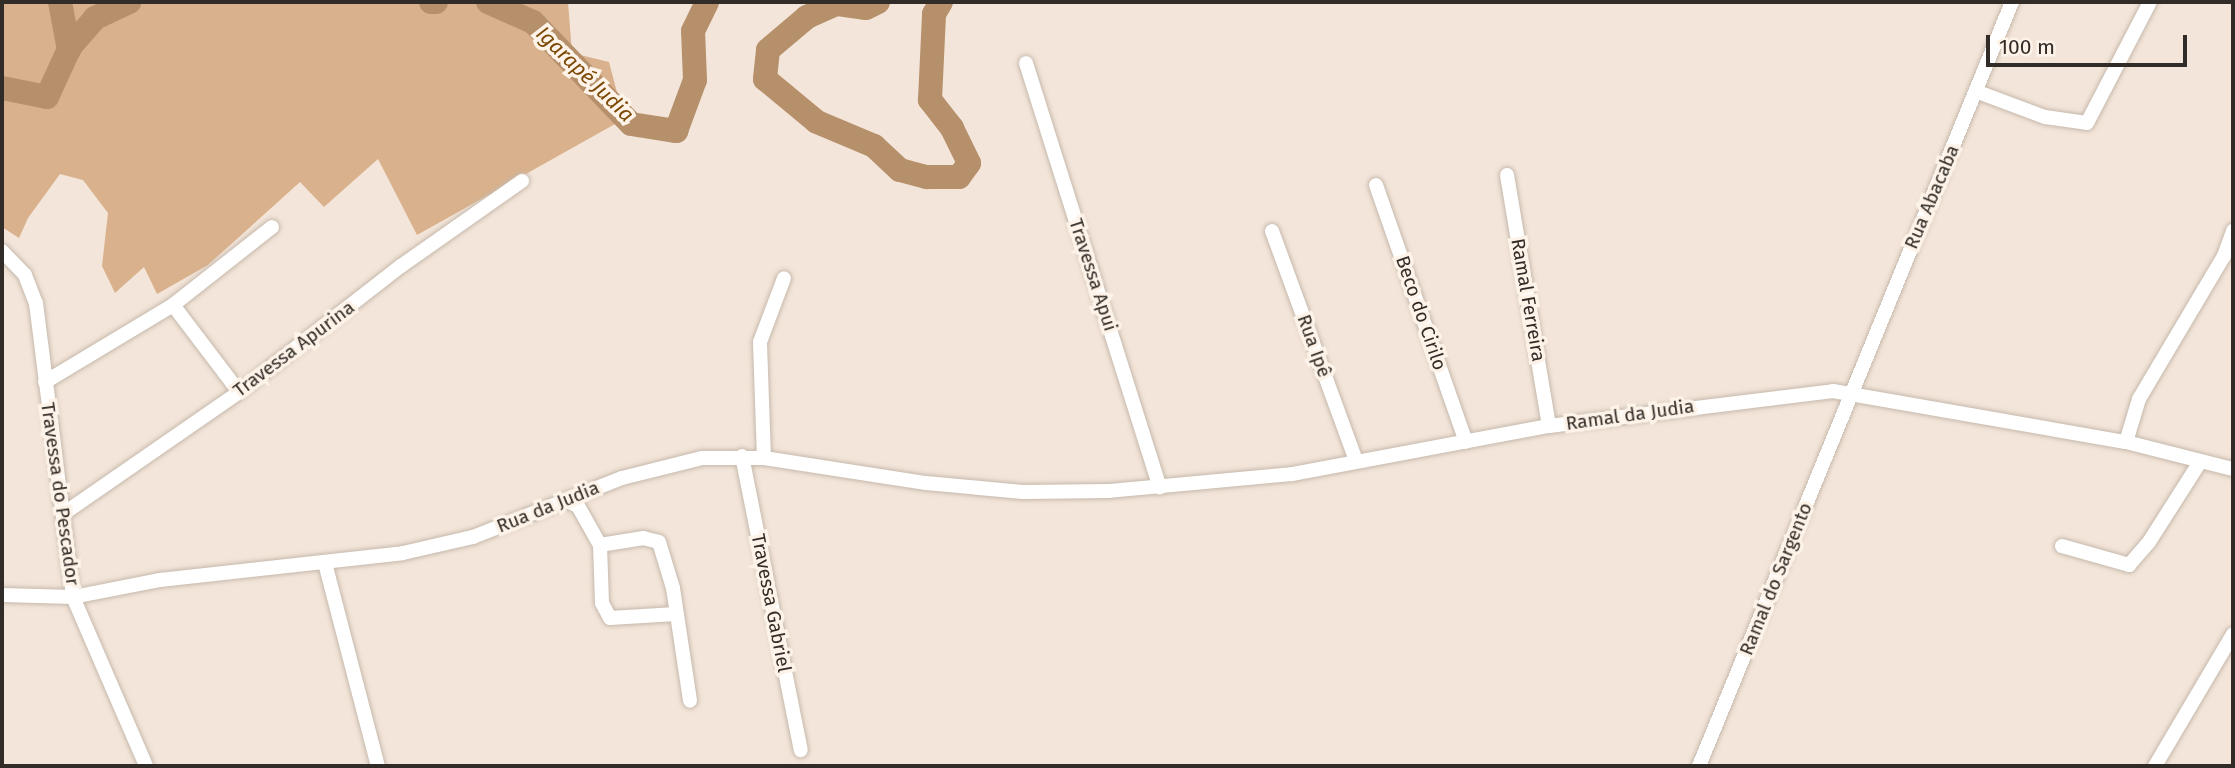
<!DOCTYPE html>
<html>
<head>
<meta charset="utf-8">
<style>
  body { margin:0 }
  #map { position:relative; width:2235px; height:768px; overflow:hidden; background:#f3e5d9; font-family:"Fira Sans",sans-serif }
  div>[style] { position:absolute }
  .green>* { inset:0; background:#d9b18c }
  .river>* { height:24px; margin:-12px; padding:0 12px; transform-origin:12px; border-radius:12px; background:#b6906b }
  .roads { filter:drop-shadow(0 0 2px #c6b9ac) drop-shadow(0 0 2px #c6b9ac) }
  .street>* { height:14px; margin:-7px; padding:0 7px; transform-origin:7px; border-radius:7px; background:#fff }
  span { translate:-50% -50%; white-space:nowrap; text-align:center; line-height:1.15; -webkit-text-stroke:7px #fef3e9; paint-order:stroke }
  .street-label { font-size:19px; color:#312c27 }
  .water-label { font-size:21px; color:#7b4805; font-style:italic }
  .frame { position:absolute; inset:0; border:4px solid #312c27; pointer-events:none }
  .scale { position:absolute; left:1986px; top:35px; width:201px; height:32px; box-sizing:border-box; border:4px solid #312c27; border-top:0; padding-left:9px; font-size:21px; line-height:24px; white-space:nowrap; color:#312c27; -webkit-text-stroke:5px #fef3e9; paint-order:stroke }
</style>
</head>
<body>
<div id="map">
  <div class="green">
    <i style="clip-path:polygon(2px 2px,568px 2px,572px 53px,609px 62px,624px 119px,417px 235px,378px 159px,324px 207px,300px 182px,208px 265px,157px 294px,144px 267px,115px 293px,102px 266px,108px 213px,83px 180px,60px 174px,28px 218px,19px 238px,2px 227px)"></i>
  </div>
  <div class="river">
    <i style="left:60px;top:2px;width:49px;rotate:79.4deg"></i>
    <i style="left:431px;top:2px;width:5px"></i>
    <i style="left:488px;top:2px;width:49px;rotate:24deg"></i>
    <i style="left:533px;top:22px;width:141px;rotate:46.1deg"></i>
    <i style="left:631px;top:124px;width:46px;rotate:8.8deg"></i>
    <i style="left:676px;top:131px;width:54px;rotate:-69.6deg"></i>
    <i style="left:695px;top:80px;width:49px;rotate:-92.3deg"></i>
    <i style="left:693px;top:31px;width:32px;rotate:-64deg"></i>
    <i style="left:878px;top:2px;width:13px;rotate:153deg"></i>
    <i style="left:866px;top:8px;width:30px;rotate:-172deg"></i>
    <i style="left:836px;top:4px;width:32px;rotate:156deg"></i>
    <i style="left:807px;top:17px;width:51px;rotate:139.8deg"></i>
    <i style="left:768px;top:50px;width:29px;rotate:96deg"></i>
    <i style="left:765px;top:79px;width:67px;rotate:39.6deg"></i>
    <i style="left:817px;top:122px;width:62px;rotate:22.8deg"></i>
    <i style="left:874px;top:146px;width:35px;rotate:43deg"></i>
    <i style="left:900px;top:170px;width:28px;rotate:15deg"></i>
    <i style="left:927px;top:177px;width:32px"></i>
    <i style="left:959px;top:177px;width:17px;rotate:-54deg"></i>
    <i style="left:969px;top:163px;width:39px;rotate:-116deg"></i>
    <i style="left:952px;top:128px;width:36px;rotate:-128deg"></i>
    <i style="left:930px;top:100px;width:86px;rotate:-87.3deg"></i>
    <i style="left:934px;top:14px;width:14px;rotate:-60deg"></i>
    <i style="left:2px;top:88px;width:46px;rotate:11.3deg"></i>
    <i style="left:47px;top:97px;width:55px;rotate:-65.3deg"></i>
    <i style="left:70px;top:47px;width:38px;rotate:-49deg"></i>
    <i style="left:95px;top:18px;width:38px;rotate:-25deg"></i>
  </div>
  <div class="roads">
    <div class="street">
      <i style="left:1026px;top:63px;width:445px;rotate:72.5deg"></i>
      <i style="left:1978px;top:92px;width:72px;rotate:20.5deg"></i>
      <i style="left:2045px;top:117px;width:42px;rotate:8.1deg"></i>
      <i style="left:2087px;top:123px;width:136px;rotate:-62.5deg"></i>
      <i style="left:1507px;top:175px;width:254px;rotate:80.5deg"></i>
      <i style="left:1376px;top:185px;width:272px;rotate:70.7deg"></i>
      <i style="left:1272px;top:231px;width:245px;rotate:69.9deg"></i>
      <i style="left:2px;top:251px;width:33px;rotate:46deg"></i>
      <i style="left:25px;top:275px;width:30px;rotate:69deg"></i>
      <i style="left:36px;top:303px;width:296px;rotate:82.8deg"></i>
      <i style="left:73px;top:597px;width:184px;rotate:66.6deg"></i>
      <i style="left:173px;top:305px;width:109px;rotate:52.8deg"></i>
      <i style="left:45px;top:382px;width:149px;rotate:-31deg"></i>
      <i style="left:173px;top:305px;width:126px;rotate:-38.2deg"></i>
      <i style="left:2126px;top:442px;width:45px;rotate:-73.2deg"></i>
      <i style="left:2139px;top:399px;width:166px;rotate:-59.3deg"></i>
      <i style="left:2224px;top:256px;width:27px;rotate:-70deg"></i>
      <i style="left:742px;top:456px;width:300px;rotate:78.7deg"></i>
      <i style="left:764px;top:458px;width:116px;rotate:-92deg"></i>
      <i style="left:760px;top:342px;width:68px;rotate:-69.4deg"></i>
      <i style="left:565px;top:500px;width:14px;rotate:25deg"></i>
      <i style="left:578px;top:506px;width:45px;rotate:60.6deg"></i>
      <i style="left:63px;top:514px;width:214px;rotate:-34.7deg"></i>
      <i style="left:239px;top:392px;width:205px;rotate:-37.9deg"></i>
      <i style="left:401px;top:266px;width:148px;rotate:-35.1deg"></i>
      <i style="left:600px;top:545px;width:44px;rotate:-9.2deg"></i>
      <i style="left:643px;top:538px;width:16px;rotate:14deg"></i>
      <i style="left:659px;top:542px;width:48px;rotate:73.1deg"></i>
      <i style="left:673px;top:588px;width:114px;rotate:81.4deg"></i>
      <i style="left:600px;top:545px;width:58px;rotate:88deg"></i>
      <i style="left:602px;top:603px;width:17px;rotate:62deg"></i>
      <i style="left:610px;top:618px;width:66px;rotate:-3.5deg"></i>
      <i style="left:2062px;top:546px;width:70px;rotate:15.8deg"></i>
      <i style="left:2129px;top:565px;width:30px;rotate:-49deg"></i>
      <i style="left:2149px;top:542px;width:95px;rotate:-57.5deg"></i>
      <i style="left:325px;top:563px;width:210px;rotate:75.4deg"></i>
      <i style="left:2px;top:595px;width:71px;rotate:1.6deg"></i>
      <i style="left:73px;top:597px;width:89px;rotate:-11.1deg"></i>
      <i style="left:160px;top:580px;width:244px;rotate:-6.3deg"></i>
      <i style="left:403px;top:553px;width:72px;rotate:-12.9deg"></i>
      <i style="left:473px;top:537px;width:160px;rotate:-21.6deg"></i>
      <i style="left:622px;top:478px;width:82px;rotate:-14deg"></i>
      <i style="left:702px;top:458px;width:62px"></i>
      <i style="left:764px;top:458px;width:164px;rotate:8.8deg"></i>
      <i style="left:926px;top:483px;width:97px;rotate:5.3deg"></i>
      <i style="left:1023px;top:492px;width:86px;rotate:-0.7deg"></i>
      <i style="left:1109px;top:491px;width:184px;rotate:-5.3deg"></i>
      <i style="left:1292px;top:474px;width:261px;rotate:-10.6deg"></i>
      <i style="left:1549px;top:426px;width:286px;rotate:-7deg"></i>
      <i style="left:1833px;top:391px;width:297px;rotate:9.9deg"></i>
      <i style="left:2126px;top:442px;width:110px;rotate:14.2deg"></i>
      <i style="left:1699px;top:766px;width:826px;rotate:-67.72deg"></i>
      <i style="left:2155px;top:766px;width:153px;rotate:-59.4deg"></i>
    </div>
  </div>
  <div class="street-label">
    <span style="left:1932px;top:197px;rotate:-67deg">Rua Abacaba</span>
    <span style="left:1093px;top:275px;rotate:72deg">Travessa Apui</span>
    <span style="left:1528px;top:300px;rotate:80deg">Ramal Ferreira</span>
    <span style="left:1421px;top:313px;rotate:71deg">Beco do Cirilo</span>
    <span style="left:1314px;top:346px;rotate:70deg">Rua Ipê</span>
    <span style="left:294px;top:349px;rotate:-37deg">Travessa Apurina</span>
    <span style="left:1630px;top:415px;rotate:-8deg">Ramal da Judia</span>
    <span style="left:60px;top:494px;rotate:82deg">Travessa do Pescador</span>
    <span style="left:548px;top:507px;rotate:-22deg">Rua da Judia</span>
    <span style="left:1776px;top:579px;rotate:-68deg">Ramal do Sargento</span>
    <span style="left:771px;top:603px;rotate:79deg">Travessa Gabriel</span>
  </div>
  <div class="water-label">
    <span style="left:585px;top:74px;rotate:44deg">Igarapé Judia</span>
  </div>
  <div class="frame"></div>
  <div class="scale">100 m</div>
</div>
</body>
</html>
